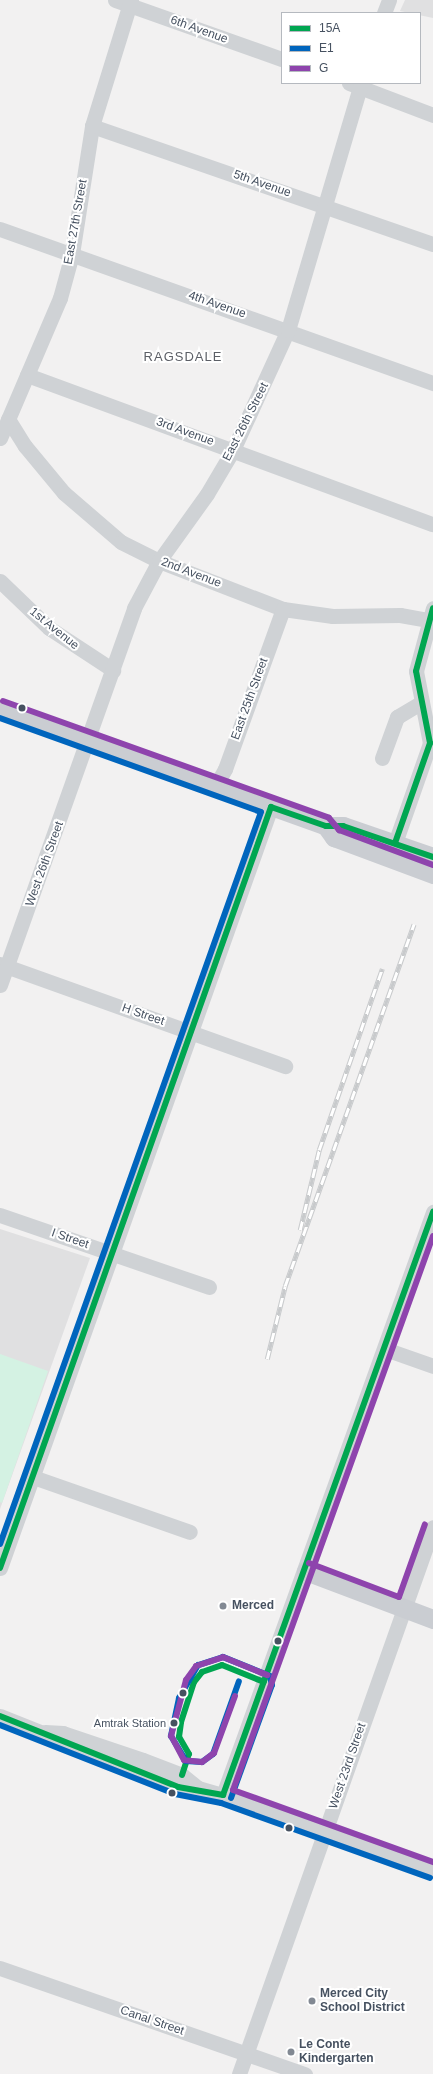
<!DOCTYPE html>
<html>
<head>
<meta charset="utf-8">
<style>
  body { margin:0 }
  #map { position:relative; width:433px; height:2074px; overflow:hidden; background:#f2f1f1; font-family:Helvetica,sans-serif }
  div>[style] { position:absolute }
  .education>* { inset:0; background:#e0e0e1 }
  .green>* { inset:0; background:#d4f2e3 }
  .minor>* { height:15px; margin:-7.5px; padding:0 7.5px; transform-origin:7.5px; border-radius:7.5px; background:#cfd2d5 }
  .major>* { height:19px; margin:-9.5px; padding:0 9.5px; transform-origin:9.5px; border-radius:9.5px; background:#cacdd2 }
  .rail>* { height:4.5px; margin-top:-2.25px; transform-origin:0; background:repeating-linear-gradient(90deg,#fff 0 9px,#c8cacc 0 18px); box-sizing:border-box; border-block:1px solid #c8cacc }
  .bus-1>* { height:6px; margin:-3px; padding:0 3px; transform-origin:3px; border-radius:3px; background:#00a651 }
  .bus-2>* { height:6px; margin:-3px; padding:0 3px; transform-origin:3px; border-radius:3px; background:#0065bd }
  .bus-3>* { height:6px; margin:-3px; padding:0 3px; transform-origin:3px; border-radius:3px; background:#8e44ad }
  .dots>* { width:11px; height:11px; translate:-50% -50%; box-sizing:border-box; border:2px solid #fff; border-radius:50% }
  span { translate:-50% -50%; white-space:nowrap; text-align:center; line-height:1.15; -webkit-text-stroke:4px #fff; paint-order:stroke }
  .bus-label { font-size:11px; color:#465160 }
  .right { translate:-100% -50%; text-align:right }
  .street-label { font-size:12px; color:#465160 }
  .poi-label { font-size:12px; color:#465160; font-weight:700 }
  .left { translate:0 -50%; text-align:left }
  .neighbourhood-label { font-size:13px; color:#5c5f66; letter-spacing:1px }
  .legend { position:absolute; left:281px; top:12px; width:140px; height:72px; box-sizing:border-box; background:#fff; border:1px solid #b5b9bf; margin:0; padding:5px 7px; list-style:none; font-size:12px; color:#465160 }
  .legend li { display:flex; align-items:center; gap:8px; height:20px }
  .legend b { width:20px; border:1px solid #b5b9bf }
</style>
</head>
<body>
<div id="map">
  <div class="education">
    <i style="clip-path:polygon(405px 0,433px 0,433px 18px,400px 11px)"></i>
    <i style="clip-path:polygon(0 1229px,90px 1258px,0 1509px)"></i>
  </div>
  <div class="green">
    <i style="clip-path:polygon(0 1354px,48px 1371px,2px 1503px,0 1502px)"></i>
  </div>
  <div class="minor">
    <i style="left:115px;top:0;width:177px;rotate:19.5deg"></i>
    <i style="left:384px;top:13px;width:14px;rotate:-69deg"></i>
    <i style="left:349px;top:83px;width:90px;rotate:20.9deg"></i>
    <i style="left:92px;top:126px;width:361px;rotate:19.1deg"></i>
    <i style="left:0;top:229px;width:460px;rotate:19.6deg"></i>
    <i style="left:27px;top:375px;width:432px;rotate:20.2deg"></i>
    <i style="left:8px;top:419px;width:32px;rotate:58deg"></i>
    <i style="left:25px;top:446px;width:61px;rotate:50.3deg"></i>
    <i style="left:64px;top:493px;width:75px;rotate:40.7deg"></i>
    <i style="left:121px;top:542px;width:42px;rotate:26.6deg"></i>
    <i style="left:159px;top:561px;width:133px;rotate:21.2deg"></i>
    <i style="left:283px;top:609px;width:50px;rotate:8deg"></i>
    <i style="left:333px;top:616px;width:67px;rotate:-0.9deg"></i>
    <i style="left:400px;top:615px;width:29px;rotate:10deg"></i>
    <i style="left:0;top:438px;width:152px;rotate:-66.8deg"></i>
    <i style="left:60px;top:298px;width:46px;rotate:-74.7deg"></i>
    <i style="left:72px;top:254px;width:130px;rotate:-81.1deg"></i>
    <i style="left:92px;top:126px;width:132px;rotate:-72.8deg"></i>
    <i style="left:0;top:581px;width:68px;rotate:43.8deg"></i>
    <i style="left:49px;top:628px;width:77px;rotate:33.3deg"></i>
    <i style="left:382px;top:758px;width:44px;rotate:-69.9deg"></i>
    <i style="left:397px;top:717px;width:29px;rotate:-31deg"></i>
    <i style="left:215px;top:787px;width:21px;rotate:-61deg"></i>
    <i style="left:225px;top:769px;width:170px;rotate:-70.1deg"></i>
    <i style="left:395px;top:843px;width:106px;rotate:-70.7deg"></i>
    <i style="left:430px;top:743px;width:73px;rotate:-101deg"></i>
    <i style="left:416px;top:671px;width:65px;rotate:-74.9deg"></i>
    <i style="left:0;top:964px;width:303px;rotate:19.7deg"></i>
    <i style="left:0;top:985px;width:400px;rotate:-70.4deg"></i>
    <i style="left:134px;top:608px;width:53px;rotate:-62deg"></i>
    <i style="left:159px;top:561px;width:82px;rotate:-54.4deg"></i>
    <i style="left:207px;top:494px;width:51px;rotate:-59.4deg"></i>
    <i style="left:233px;top:450px;width:132px;rotate:-65.4deg"></i>
    <i style="left:288px;top:330px;width:258px;rotate:-73.5deg"></i>
    <i style="left:0;top:1215px;width:221px;rotate:19deg"></i>
    <i style="left:385px;top:1349px;width:51px;rotate:19.5deg"></i>
    <i style="left:33px;top:1477px;width:166px;rotate:19.3deg"></i>
    <i style="left:0;top:1568px;width:808px;rotate:-70.4deg"></i>
    <i style="left:0;top:1716px;width:192px;rotate:21.7deg"></i>
    <i style="left:178px;top:1787px;width:20px;rotate:3deg"></i>
    <i style="left:198px;top:1788px;width:26px;rotate:16deg"></i>
    <i style="left:223px;top:1795px;width:223px;rotate:19.7deg"></i>
    <i style="left:45px;top:1732px;width:18px;rotate:3deg"></i>
    <i style="left:63px;top:1733px;width:84px;rotate:18.6deg"></i>
    <i style="left:143px;top:1760px;width:42px;rotate:21deg"></i>
    <i style="left:182px;top:1775px;width:21px;rotate:39deg"></i>
    <i style="left:223px;top:1795px;width:620px;rotate:-70.19deg"></i>
    <i style="left:0;top:1968px;width:323px;rotate:19.2deg"></i>
    <i style="left:239px;top:2074px;width:580px;rotate:-70.47deg"></i>
  </div>
  <div class="major">
    <i style="left:0;top:709px;width:346px;rotate:19.7deg"></i>
    <i style="left:326px;top:826px;width:17px"></i>
    <i style="left:343px;top:826px;width:95px;rotate:19deg"></i>
    <i style="left:326px;top:826px;width:14px;rotate:54deg"></i>
    <i style="left:334px;top:837px;width:106px;rotate:20.5deg"></i>
    <i style="left:306px;top:1571px;width:136px;rotate:20.7deg"></i>
  </div>
  <div class="rail">
    <i style="left:300px;top:1230px;width:82px;rotate:-76.6deg"></i>
    <i style="left:319px;top:1150px;width:192px;rotate:-70.8deg"></i>
    <i style="left:267px;top:1359px;width:75px;rotate:-76.1deg"></i>
    <i style="left:285px;top:1286px;width:384px;rotate:-70.4deg"></i>
  </div>
  <div class="bus-1">
    <i style="left:395px;top:843px;width:106px;rotate:-70.7deg"></i>
    <i style="left:430px;top:743px;width:73px;rotate:-101deg"></i>
    <i style="left:416px;top:671px;width:65px;rotate:-74.9deg"></i>
    <i style="left:0;top:1568px;width:808px;rotate:-70.4deg"></i>
    <i style="left:271px;top:807px;width:58px;rotate:19.1deg"></i>
    <i style="left:326px;top:826px;width:17px"></i>
    <i style="left:343px;top:826px;width:95px;rotate:19deg"></i>
    <i style="left:0;top:1716px;width:192px;rotate:21.7deg"></i>
    <i style="left:178px;top:1787px;width:46px;rotate:10.1deg"></i>
    <i style="left:223px;top:1795px;width:620px;rotate:-70.19deg"></i>
    <i style="left:182px;top:1775px;width:22px;rotate:-72deg"></i>
    <i style="left:189px;top:1754px;width:20px;rotate:-120deg"></i>
    <i style="left:179px;top:1737px;width:15px;rotate:-82deg"></i>
    <i style="left:181px;top:1722px;width:42px;rotate:-72deg"></i>
    <i style="left:194px;top:1682px;width:13px;rotate:-51deg"></i>
    <i style="left:202px;top:1672px;width:21px;rotate:-19deg"></i>
    <i style="left:222px;top:1665px;width:45px;rotate:22deg"></i>
  </div>
  <div class="bus-2">
    <i style="left:0;top:718px;width:277px;rotate:19.8deg"></i>
    <i style="left:261px;top:812px;width:777px;rotate:109.62deg"></i>
    <i style="left:0;top:1725px;width:188px;rotate:21.5deg"></i>
    <i style="left:175px;top:1794px;width:47px;rotate:11.1deg"></i>
    <i style="left:221px;top:1803px;width:222px;rotate:19.7deg"></i>
    <i style="left:231px;top:1798px;width:120px;rotate:-70.1deg"></i>
    <i style="left:272px;top:1685px;width:9px;rotate:-103deg"></i>
    <i style="left:270px;top:1676px;width:51px;rotate:-158deg"></i>
    <i style="left:223px;top:1657px;width:26px;rotate:162deg"></i>
    <i style="left:198px;top:1665px;width:38px;rotate:120deg"></i>
    <i style="left:179px;top:1698px;width:39px;rotate:102deg"></i>
    <i style="left:171px;top:1736px;width:29px;rotate:59deg"></i>
    <i style="left:186px;top:1761px;width:16px;rotate:4deg"></i>
    <i style="left:202px;top:1762px;width:14px;rotate:-36deg"></i>
    <i style="left:213px;top:1754px;width:77px;rotate:-70.4deg"></i>
  </div>
  <div class="bus-3">
    <i style="left:3px;top:701px;width:346px;rotate:19.7deg"></i>
    <i style="left:329px;top:818px;width:16px;rotate:50deg"></i>
    <i style="left:339px;top:830px;width:100px;rotate:20.4deg"></i>
    <i style="left:433px;top:1236px;width:589px;rotate:109.85deg"></i>
    <i style="left:233px;top:1790px;width:213px;rotate:19.8deg"></i>
    <i style="left:309px;top:1563px;width:96px;rotate:20.7deg"></i>
    <i style="left:399px;top:1597px;width:77px;rotate:-70.4deg"></i>
    <i style="left:235px;top:1696px;width:61px;rotate:110.2deg"></i>
    <i style="left:214px;top:1753px;width:15px;rotate:143deg"></i>
    <i style="left:202px;top:1762px;width:18px;rotate:-174deg"></i>
    <i style="left:184px;top:1760px;width:27px;rotate:-118deg"></i>
    <i style="left:171px;top:1736px;width:58px;rotate:-75deg"></i>
    <i style="left:186px;top:1680px;width:17px;rotate:-54deg"></i>
    <i style="left:196px;top:1666px;width:28px;rotate:-18deg"></i>
    <i style="left:223px;top:1657px;width:48px;rotate:22.2deg"></i>
  </div>
  <div class="dots">
    <i style="left:22px;top:708px;background:#465160"></i>
    <i style="left:223px;top:1606px;background:#828993"></i>
    <i style="left:278px;top:1641px;background:#465160"></i>
    <i style="left:183px;top:1693px;background:#465160"></i>
    <i style="left:174px;top:1723px;background:#465160"></i>
    <i style="left:172px;top:1793px;background:#465160"></i>
    <i style="left:289px;top:1828px;background:#465160"></i>
    <i style="left:312px;top:2001px;background:#828993"></i>
    <i style="left:291px;top:2052px;background:#828993"></i>
  </div>
  <div class="bus-label">
    <span class="right" style="left:166px;top:1723px">Amtrak Station</span>
  </div>
  <div class="street-label">
    <span style="left:199px;top:30px;rotate:20deg">6th Avenue</span>
    <span style="left:262px;top:184px;rotate:19deg">5th Avenue</span>
    <span style="left:76px;top:222px;rotate:-80deg">East 27th Street</span>
    <span style="left:217px;top:305px;rotate:19deg">4th Avenue</span>
    <span style="left:246px;top:422px;rotate:-63deg">East 26th Street</span>
    <span style="left:185px;top:432px;rotate:20deg">3rd Avenue</span>
    <span style="left:191px;top:573px;rotate:21deg">2nd Avenue</span>
    <span style="left:54px;top:629px;rotate:39deg">1st Avenue</span>
    <span style="left:250px;top:699px;rotate:-70deg">East 25th Street</span>
    <span style="left:45px;top:864px;rotate:-70deg">West 26th Street</span>
    <span style="left:143px;top:1015px;rotate:19deg">H Street</span>
    <span style="left:70px;top:1239px;rotate:19deg">I Street</span>
    <span style="left:348px;top:1766px;rotate:-71deg">West 23rd Street</span>
    <span style="left:152px;top:2021px;rotate:19deg">Canal Street</span>
  </div>
  <div class="poi-label">
    <span class="left" style="left:232px;top:1606px">Merced</span>
    <span class="left" style="left:320px;top:2001px">Merced City<br>School District</span>
    <span class="left" style="left:299px;top:2052px">Le Conte<br>Kindergarten</span>
  </div>
  <div class="neighbourhood-label">
    <span style="left:183px;top:357px">RAGSDALE</span>
  </div>
  <ul class="legend">
  <li><b style="height:5px;background:#00a651"></b>15A</li>
  <li><b style="height:5px;background:#0065bd"></b>E1</li>
  <li><b style="height:5px;background:#8e44ad"></b>G</li>
  </ul>
</div>
</body>
</html>
